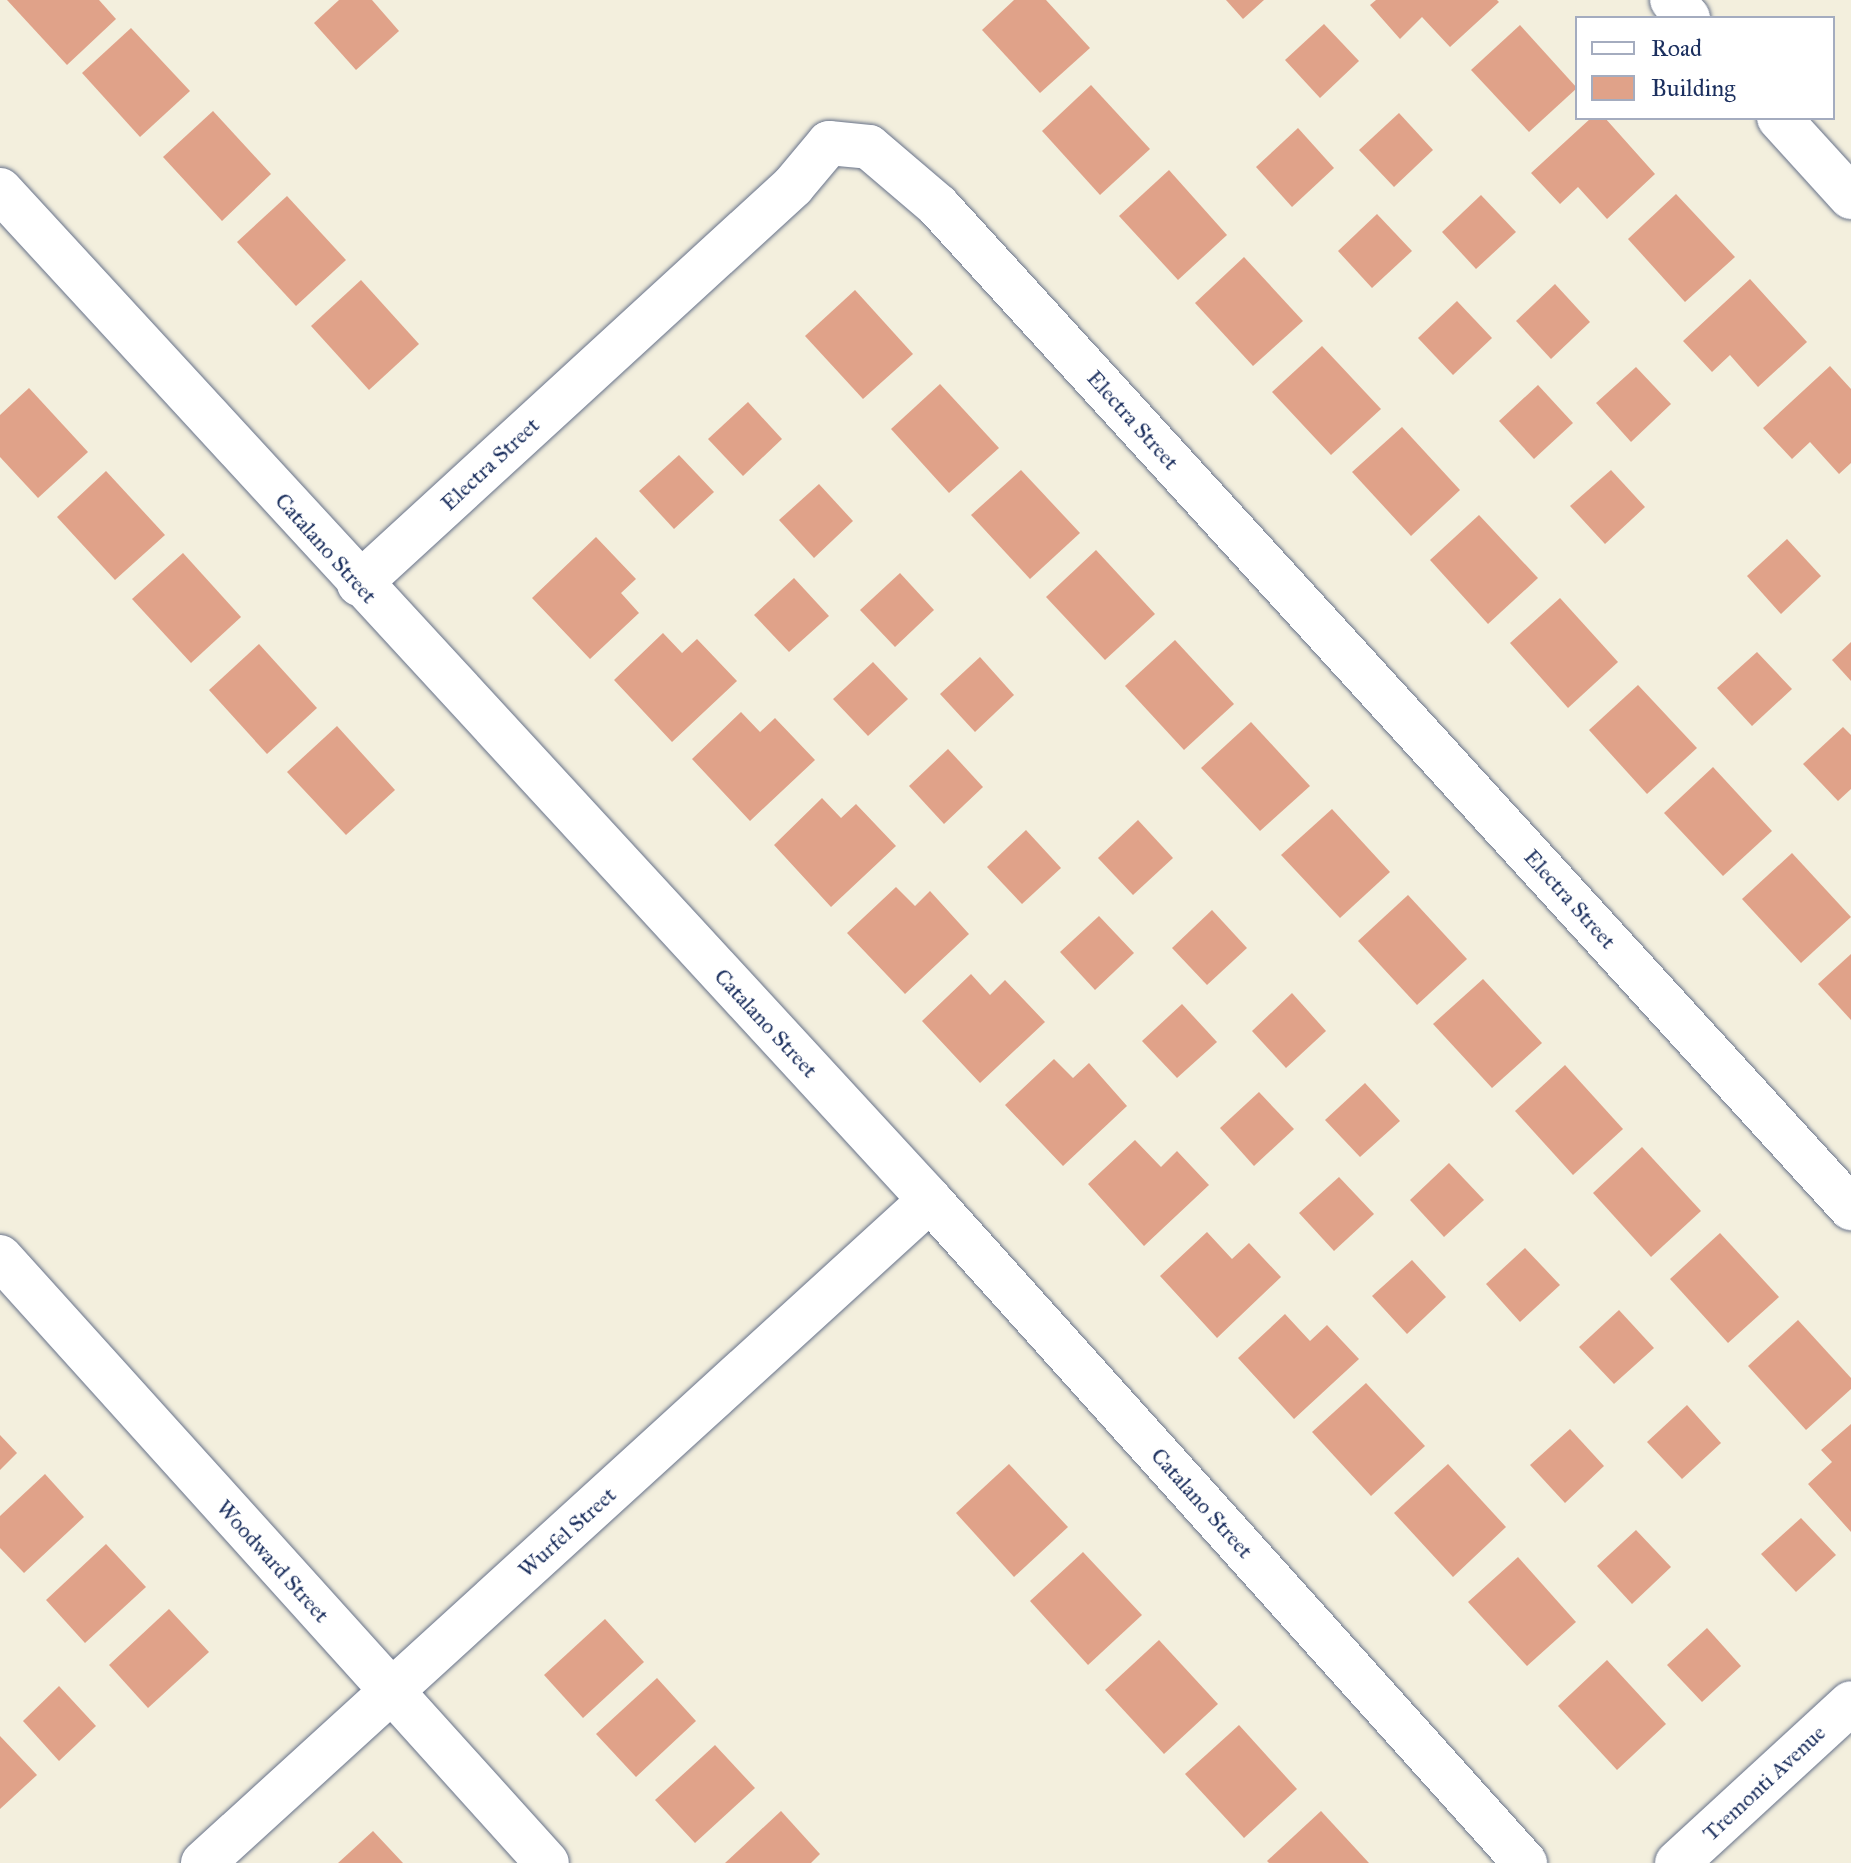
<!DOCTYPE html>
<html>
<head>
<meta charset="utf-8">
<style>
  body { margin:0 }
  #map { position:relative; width:1851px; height:1863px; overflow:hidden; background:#f3efdd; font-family:"IM FELL Great Primer",serif }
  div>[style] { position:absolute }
  .building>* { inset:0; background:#e0a289 }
  .roads { filter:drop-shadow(0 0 2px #67728a) drop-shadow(0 0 2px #67728a) }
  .minor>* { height:44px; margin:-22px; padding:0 22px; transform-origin:22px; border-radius:22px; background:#fff }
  span { translate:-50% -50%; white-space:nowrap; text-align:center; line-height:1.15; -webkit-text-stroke:7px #fff; paint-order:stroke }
  .street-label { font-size:22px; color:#1b2f5e }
  .legend { position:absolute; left:1575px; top:16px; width:260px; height:104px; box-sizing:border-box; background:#fff; border:2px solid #a4acbf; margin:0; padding:10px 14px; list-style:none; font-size:24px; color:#1b2f5e }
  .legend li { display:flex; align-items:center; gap:16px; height:40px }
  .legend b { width:40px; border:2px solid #a4acbf }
</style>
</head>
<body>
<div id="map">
  <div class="building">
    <i style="clip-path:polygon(7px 0,99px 0,116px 19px,67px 65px)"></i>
    <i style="clip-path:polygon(339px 0,372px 0,399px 31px,356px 70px,314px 23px)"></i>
    <i style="clip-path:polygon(1014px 0,1046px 0,1090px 48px,1040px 93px,982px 30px)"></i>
    <i style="clip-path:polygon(1226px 0,1264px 0,1243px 19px)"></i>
    <i style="clip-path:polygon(1376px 0,1497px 0,1499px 2px,1450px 47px,1422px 17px,1400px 39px,1370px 5px)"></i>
    <i style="clip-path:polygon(1324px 24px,1359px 61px,1320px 98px,1285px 60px)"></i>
    <i style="clip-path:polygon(1520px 25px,1577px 88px,1529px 132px,1471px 70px)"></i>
    <i style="clip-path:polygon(131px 28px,190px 91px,140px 137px,82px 73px)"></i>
    <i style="clip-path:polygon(1091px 85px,1150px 149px,1100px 195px,1042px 131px)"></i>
    <i style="clip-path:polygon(213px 111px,271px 174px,222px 221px,163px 157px)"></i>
    <i style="clip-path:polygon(1399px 113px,1433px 150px,1394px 187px,1359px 150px)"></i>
    <i style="clip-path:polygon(1591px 118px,1605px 118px,1655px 174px,1607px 219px,1578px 187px,1560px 204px,1531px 173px)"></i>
    <i style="clip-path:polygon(1298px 128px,1334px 168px,1292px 207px,1256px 167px)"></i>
    <i style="clip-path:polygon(1169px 170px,1227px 235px,1178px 280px,1119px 216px)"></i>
    <i style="clip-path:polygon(1676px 194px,1735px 257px,1685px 302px,1628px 239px)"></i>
    <i style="clip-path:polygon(1481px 195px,1516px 232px,1476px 269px,1442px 232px)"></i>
    <i style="clip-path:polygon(287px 196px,346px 260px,296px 306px,237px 242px)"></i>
    <i style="clip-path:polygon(1377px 214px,1412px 251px,1372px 288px,1338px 251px)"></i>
    <i style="clip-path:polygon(1244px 257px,1303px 321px,1253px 366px,1195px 303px)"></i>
    <i style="clip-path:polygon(1750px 279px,1807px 342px,1758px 387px,1730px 355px,1712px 372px,1683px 341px)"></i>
    <i style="clip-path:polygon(361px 280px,419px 344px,369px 390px,311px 326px)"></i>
    <i style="clip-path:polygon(1555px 284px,1590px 322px,1551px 359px,1516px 321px)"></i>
    <i style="clip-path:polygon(855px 290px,913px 354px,863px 399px,805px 336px)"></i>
    <i style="clip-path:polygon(1457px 301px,1492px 338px,1453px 375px,1418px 338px)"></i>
    <i style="clip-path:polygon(1322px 346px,1381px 409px,1331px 455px,1272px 392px)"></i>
    <i style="clip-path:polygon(1830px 366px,1851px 389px,1851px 463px,1839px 474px,1810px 442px,1792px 459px,1763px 428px)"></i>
    <i style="clip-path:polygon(1636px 367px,1671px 404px,1631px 442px,1596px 403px)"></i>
    <i style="clip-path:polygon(940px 384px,999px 448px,949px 493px,891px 429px)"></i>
    <i style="clip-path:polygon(1538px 385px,1573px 423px,1534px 459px,1499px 421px)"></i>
    <i style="clip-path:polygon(29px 388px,88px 452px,38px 498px,0 457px,0 415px)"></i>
    <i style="clip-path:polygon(748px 402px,782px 439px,743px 476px,708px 439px)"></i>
    <i style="clip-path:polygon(1402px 427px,1460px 490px,1411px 536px,1352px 472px)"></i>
    <i style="clip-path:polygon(679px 455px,714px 492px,674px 529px,639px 491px)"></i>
    <i style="clip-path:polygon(1021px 470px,1080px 533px,1030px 579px,971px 515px)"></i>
    <i style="clip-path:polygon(1611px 470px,1645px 507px,1605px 544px,1570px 506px)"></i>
    <i style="clip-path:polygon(106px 471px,165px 535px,115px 580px,57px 517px)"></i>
    <i style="clip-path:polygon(819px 484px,853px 521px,814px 558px,779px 520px)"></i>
    <i style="clip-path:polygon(1479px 515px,1538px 578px,1488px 624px,1430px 560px)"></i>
    <i style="clip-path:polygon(596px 537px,636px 579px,621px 593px,639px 613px,590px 659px,532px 598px)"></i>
    <i style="clip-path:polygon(1787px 539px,1821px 576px,1781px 614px,1747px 576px)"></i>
    <i style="clip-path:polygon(1096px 550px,1155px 614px,1105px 660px,1046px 597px)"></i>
    <i style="clip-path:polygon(183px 553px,241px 617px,191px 663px,132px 599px)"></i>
    <i style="clip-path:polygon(900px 573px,934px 610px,895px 647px,860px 610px)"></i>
    <i style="clip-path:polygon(794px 578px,829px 616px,789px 652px,754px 615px)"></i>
    <i style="clip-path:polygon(1560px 598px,1618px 662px,1568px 708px,1510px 643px)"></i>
    <i style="clip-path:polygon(663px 633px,682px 653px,697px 639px,737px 681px,672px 742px,614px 680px)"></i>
    <i style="clip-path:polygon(1175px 640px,1234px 704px,1184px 750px,1125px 686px)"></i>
    <i style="clip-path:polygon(1851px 642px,1851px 681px,1832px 660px)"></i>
    <i style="clip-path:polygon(259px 644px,317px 708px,267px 754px,209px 690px)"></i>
    <i style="clip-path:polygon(1757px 652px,1792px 689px,1752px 726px,1717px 688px)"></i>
    <i style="clip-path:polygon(980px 657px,1014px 695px,975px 732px,940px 694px)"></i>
    <i style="clip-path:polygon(873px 662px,908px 699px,868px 736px,833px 699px)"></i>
    <i style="clip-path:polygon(1638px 685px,1697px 748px,1647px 794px,1589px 730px)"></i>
    <i style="clip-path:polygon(741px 712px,760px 732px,775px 718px,815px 760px,750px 821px,692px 759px)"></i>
    <i style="clip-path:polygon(1251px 722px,1310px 786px,1260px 831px,1201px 768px)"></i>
    <i style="clip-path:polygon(337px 726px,395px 790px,346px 835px,287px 772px)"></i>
    <i style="clip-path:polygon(1843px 727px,1851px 735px,1851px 789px,1838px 801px,1803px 764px)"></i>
    <i style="clip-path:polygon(948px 749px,983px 787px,944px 824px,909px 786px)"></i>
    <i style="clip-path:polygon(1713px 767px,1772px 831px,1723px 876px,1664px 813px)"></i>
    <i style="clip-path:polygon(822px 798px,841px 818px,856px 804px,896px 846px,831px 907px,774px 845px)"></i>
    <i style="clip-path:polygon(1332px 809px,1390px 872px,1340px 918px,1281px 855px)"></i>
    <i style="clip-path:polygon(1138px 820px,1173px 858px,1133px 895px,1098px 858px)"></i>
    <i style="clip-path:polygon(1026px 830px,1061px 868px,1022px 904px,987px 867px)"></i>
    <i style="clip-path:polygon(1792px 853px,1851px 917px,1801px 963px,1742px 899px)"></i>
    <i style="clip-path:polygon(896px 887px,915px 906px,930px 891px,969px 934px,905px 994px,847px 933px)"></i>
    <i style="clip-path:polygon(1408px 895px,1467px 959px,1417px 1005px,1358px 941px)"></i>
    <i style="clip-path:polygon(1212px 910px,1247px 948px,1207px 985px,1172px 948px)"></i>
    <i style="clip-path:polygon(1099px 916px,1134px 953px,1095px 990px,1060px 952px)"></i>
    <i style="clip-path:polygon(1851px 954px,1851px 1020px,1818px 984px)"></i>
    <i style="clip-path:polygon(971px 974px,990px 995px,1005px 980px,1045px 1022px,980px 1083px,922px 1021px)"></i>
    <i style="clip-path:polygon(1483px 979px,1542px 1043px,1492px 1088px,1433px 1024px)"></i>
    <i style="clip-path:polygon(1292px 993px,1326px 1031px,1286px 1068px,1252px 1031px)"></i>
    <i style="clip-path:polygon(1182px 1004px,1217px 1042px,1177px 1078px,1142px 1041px)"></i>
    <i style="clip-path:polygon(1054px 1059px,1073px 1078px,1089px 1063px,1127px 1106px,1063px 1166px,1005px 1105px)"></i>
    <i style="clip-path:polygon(1565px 1065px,1623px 1129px,1573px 1175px,1515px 1111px)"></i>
    <i style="clip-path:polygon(1365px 1083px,1400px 1121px,1360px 1157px,1325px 1120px)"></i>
    <i style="clip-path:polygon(1259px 1092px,1294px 1129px,1254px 1166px,1220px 1128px)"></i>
    <i style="clip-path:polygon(1135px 1140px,1161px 1167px,1177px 1151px,1209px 1185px,1144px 1246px,1088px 1184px)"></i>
    <i style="clip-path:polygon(1642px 1147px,1701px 1211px,1651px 1257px,1593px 1193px)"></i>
    <i style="clip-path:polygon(1449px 1163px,1484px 1200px,1444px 1237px,1410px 1200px)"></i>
    <i style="clip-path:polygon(1339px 1177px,1374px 1214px,1334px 1251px,1299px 1213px)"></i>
    <i style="clip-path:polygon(1207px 1232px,1232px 1259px,1249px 1243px,1281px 1277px,1217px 1338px,1160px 1276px)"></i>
    <i style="clip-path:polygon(1720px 1233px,1779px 1297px,1728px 1343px,1670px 1279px)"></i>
    <i style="clip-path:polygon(1525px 1248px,1560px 1285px,1520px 1322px,1486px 1284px)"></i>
    <i style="clip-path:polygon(1412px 1260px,1446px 1297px,1407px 1334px,1372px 1296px)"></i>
    <i style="clip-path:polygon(1619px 1310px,1654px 1348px,1614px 1384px,1579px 1347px)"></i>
    <i style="clip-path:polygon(1285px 1314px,1310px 1341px,1327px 1325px,1359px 1359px,1294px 1419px,1238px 1358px)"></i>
    <i style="clip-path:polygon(1798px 1320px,1851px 1378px,1851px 1389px,1806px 1430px,1748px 1366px)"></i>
    <i style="clip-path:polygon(1366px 1383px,1425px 1446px,1371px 1496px,1312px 1432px)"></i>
    <i style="clip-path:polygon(1687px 1405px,1721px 1443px,1682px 1479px,1647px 1442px)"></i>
    <i style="clip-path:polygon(1851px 1424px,1851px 1532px,1808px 1484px,1832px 1462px,1821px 1450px)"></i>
    <i style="clip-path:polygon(1570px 1429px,1604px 1466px,1565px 1503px,1530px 1465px)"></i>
    <i style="clip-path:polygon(0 1435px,17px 1453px,0 1470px)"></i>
    <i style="clip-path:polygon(1009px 1464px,1068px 1527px,1014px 1577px,956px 1513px)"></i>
    <i style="clip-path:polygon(1448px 1464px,1506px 1527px,1453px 1577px,1394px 1513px)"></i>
    <i style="clip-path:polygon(45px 1474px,84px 1517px,24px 1573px,0 1548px,0 1516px)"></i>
    <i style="clip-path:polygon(1801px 1518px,1836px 1555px,1796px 1592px,1761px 1554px)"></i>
    <i style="clip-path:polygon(1636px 1530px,1671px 1567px,1632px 1604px,1597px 1566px)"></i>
    <i style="clip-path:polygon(106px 1544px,146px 1587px,85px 1643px,46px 1600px)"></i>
    <i style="clip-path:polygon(1083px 1552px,1142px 1615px,1088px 1665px,1030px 1601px)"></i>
    <i style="clip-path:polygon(1518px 1557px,1576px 1622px,1527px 1666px,1468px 1602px)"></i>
    <i style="clip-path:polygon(169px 1609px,209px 1652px,148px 1708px,109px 1665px)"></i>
    <i style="clip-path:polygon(605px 1619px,644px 1662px,583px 1718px,544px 1675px)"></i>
    <i style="clip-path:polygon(1707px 1628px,1741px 1666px,1702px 1702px,1667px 1665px)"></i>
    <i style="clip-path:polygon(1159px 1640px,1218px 1704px,1164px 1754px,1105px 1690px)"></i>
    <i style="clip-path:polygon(1607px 1660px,1666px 1724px,1617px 1770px,1558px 1706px)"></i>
    <i style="clip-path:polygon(657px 1678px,696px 1721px,636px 1777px,596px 1734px)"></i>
    <i style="clip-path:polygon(59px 1686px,96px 1726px,59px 1761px,23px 1721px)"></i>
    <i style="clip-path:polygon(1239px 1725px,1297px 1789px,1244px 1838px,1185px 1774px)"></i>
    <i style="clip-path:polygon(0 1736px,37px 1775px,0 1809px)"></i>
    <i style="clip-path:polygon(715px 1745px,755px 1788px,695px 1843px,655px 1800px)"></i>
    <i style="clip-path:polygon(781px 1811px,820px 1854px,811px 1863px,725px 1863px)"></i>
    <i style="clip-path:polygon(1321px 1811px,1369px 1863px,1269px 1863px,1267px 1861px)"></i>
    <i style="clip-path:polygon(373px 1831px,403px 1863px,338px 1863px)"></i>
  </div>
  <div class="roads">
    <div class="minor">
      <i style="left:1672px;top:0;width:24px;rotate:48deg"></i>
      <i style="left:1779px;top:118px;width:107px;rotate:47.7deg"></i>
      <i style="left:0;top:190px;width:1373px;rotate:47.36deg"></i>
      <i style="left:930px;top:1200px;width:891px;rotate:48.09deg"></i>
      <i style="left:359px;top:584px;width:589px;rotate:-42.52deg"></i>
      <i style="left:793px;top:186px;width:56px;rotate:-50.1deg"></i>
      <i style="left:829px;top:143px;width:40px;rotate:5.7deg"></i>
      <i style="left:869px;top:147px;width:91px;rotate:40.5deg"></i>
      <i style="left:938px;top:206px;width:1356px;rotate:47.66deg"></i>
      <i style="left:0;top:1257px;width:816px;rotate:47.93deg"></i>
      <i style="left:203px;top:1863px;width:984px;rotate:-42.36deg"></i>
      <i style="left:1677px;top:1863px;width:236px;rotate:-42.6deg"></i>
    </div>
  </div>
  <div class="street-label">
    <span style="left:1133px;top:420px;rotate:48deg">Electra Street</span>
    <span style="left:490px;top:464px;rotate:-43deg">Electra Street</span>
    <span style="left:326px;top:548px;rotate:48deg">Catalano Street</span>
    <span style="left:1570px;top:899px;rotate:48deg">Electra Street</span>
    <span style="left:766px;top:1023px;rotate:47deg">Catalano Street</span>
    <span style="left:1202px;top:1503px;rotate:48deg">Catalano Street</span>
    <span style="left:567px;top:1532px;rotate:-42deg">Wurfel Street</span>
    <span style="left:273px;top:1561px;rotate:48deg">Woodward Street</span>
    <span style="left:1764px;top:1783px;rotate:-43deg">Tremonti Avenue</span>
  </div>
  <ul class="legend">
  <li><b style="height:10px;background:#fff"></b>Road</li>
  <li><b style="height:22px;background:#e0a289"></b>Building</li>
  </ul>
</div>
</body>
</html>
